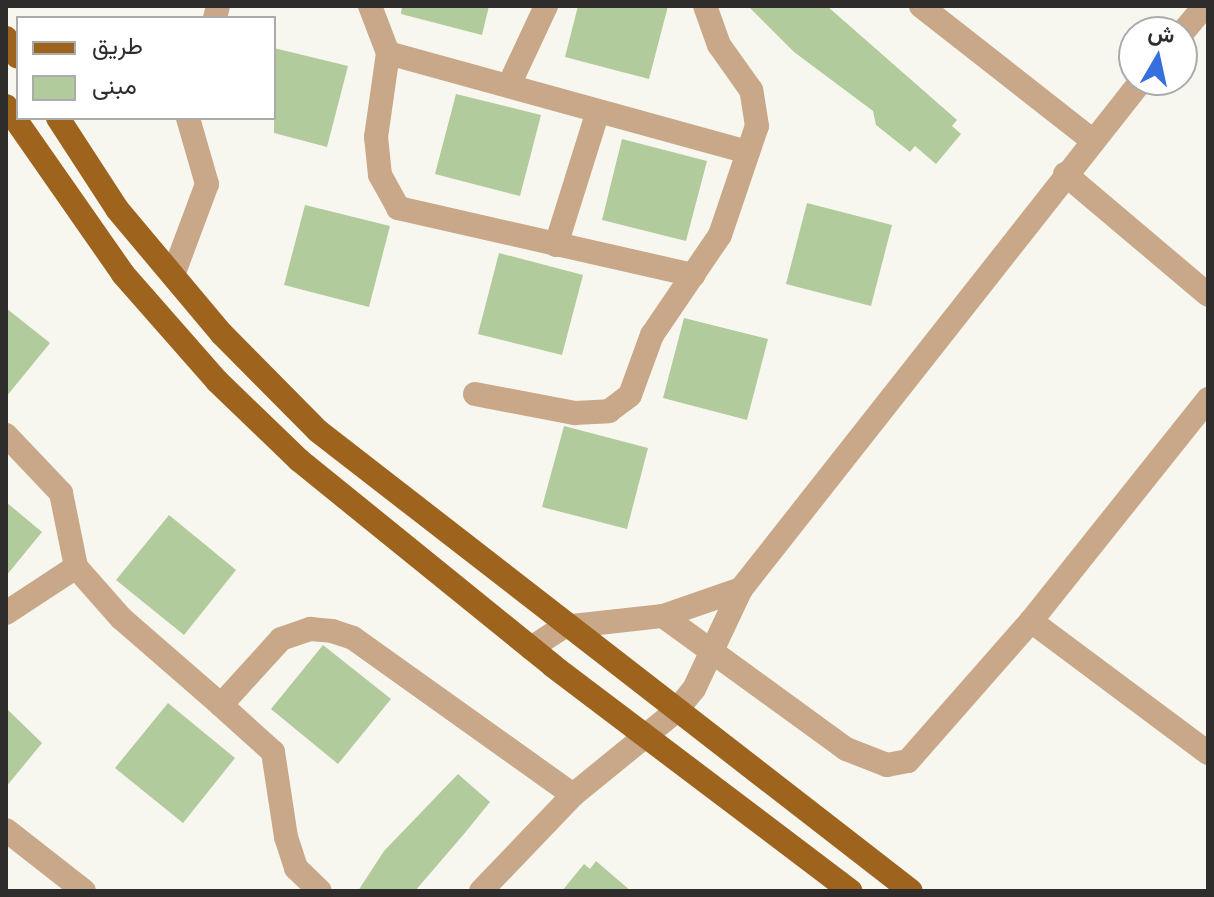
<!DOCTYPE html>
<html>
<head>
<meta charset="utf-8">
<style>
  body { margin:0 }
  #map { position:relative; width:1214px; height:897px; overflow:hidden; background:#f8f7ef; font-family:"Roboto Condensed",Vazirmatn,sans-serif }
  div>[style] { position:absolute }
  .building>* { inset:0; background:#b1cb9c }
  .minor>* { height:24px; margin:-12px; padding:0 12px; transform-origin:12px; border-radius:12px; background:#c8a888 }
  .major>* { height:24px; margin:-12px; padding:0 12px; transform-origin:12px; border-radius:12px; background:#9e641e }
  span { translate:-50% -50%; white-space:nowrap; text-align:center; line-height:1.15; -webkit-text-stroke:8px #fff; paint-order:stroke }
  .frame { position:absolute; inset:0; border:8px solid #2e2d2b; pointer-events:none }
  .legend { position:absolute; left:16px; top:16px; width:260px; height:104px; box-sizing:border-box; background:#fff; border:2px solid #ababaa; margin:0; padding:10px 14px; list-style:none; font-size:24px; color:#2e2d2b }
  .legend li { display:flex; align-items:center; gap:16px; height:40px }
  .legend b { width:40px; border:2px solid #ababaa }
  .north { position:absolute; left:1118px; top:16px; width:80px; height:80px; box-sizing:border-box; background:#fff; border:2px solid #ababaa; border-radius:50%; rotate:9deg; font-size:22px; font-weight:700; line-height:32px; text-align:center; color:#2e2d2b }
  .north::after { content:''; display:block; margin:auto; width:28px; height:36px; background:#3570de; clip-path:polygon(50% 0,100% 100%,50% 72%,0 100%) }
</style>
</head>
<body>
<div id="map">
  <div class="building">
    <i style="clip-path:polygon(402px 6px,489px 6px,482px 35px,401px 14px)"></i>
    <i style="clip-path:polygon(578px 6px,668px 6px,649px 79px,565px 57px)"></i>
    <i style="clip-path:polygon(748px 6px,827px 6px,957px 120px,952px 126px,961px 134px,936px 164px,915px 146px,910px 152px,876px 125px,873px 111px,794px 52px)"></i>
    <i style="clip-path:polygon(274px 48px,348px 66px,327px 147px,274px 133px)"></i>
    <i style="clip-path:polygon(456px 94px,541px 115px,520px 196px,435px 174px)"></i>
    <i style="clip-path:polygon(622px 139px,707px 161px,686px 241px,602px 220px)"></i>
    <i style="clip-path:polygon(807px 203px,892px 225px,871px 306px,786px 284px)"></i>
    <i style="clip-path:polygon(305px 205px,390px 226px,369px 307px,284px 285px)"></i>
    <i style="clip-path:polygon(499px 253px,583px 275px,562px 355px,478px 334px)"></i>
    <i style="clip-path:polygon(6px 308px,50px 343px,6px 397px)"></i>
    <i style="clip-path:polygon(684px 318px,768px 339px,747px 420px,663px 398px)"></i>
    <i style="clip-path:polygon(564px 426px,648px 448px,627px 529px,542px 507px)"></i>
    <i style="clip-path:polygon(6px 502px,42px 532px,6px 576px)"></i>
    <i style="clip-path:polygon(169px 515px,236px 570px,184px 635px,116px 580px)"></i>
    <i style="clip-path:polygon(323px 645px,391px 699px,338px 764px,271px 709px)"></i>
    <i style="clip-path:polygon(168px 703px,235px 758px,183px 823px,115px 768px)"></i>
    <i style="clip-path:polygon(6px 708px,42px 743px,6px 787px)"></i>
    <i style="clip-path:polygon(458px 774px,490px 802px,464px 834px,415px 891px,358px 891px,384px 851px)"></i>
    <i style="clip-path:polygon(596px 861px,631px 891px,562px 891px,584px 864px,590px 869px)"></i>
  </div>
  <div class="minor">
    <i style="left:370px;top:6px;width:50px;rotate:69deg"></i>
    <i style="left:388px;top:53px;width:85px;rotate:98.1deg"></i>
    <i style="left:376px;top:137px;width:38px;rotate:84deg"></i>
    <i style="left:380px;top:175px;width:38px;rotate:61deg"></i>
    <i style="left:398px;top:208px;width:303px;rotate:12.8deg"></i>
    <i style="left:921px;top:6px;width:217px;rotate:38.1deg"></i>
    <i style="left:215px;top:18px;width:12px;rotate:-76deg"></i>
    <i style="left:1182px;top:33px;width:35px;rotate:-50deg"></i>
    <i style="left:388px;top:53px;width:373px;rotate:15.4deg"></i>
    <i style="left:510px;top:83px;width:85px;rotate:-64.9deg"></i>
    <i style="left:1065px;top:174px;width:187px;rotate:40.2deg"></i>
    <i style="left:556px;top:245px;width:140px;rotate:-72.6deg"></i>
    <i style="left:173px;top:275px;width:97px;rotate:-69.5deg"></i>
    <i style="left:207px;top:184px;width:69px;rotate:-106.1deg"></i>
    <i style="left:475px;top:394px;width:102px;rotate:10.8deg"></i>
    <i style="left:575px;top:413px;width:34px;rotate:-3deg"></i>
    <i style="left:609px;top:411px;width:26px;rotate:-37deg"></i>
    <i style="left:630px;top:395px;width:64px;rotate:-69.9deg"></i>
    <i style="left:652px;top:335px;width:121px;rotate:-55.8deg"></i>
    <i style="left:720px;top:235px;width:115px;rotate:-71.3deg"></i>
    <i style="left:757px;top:126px;width:36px;rotate:-99deg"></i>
    <i style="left:751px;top:90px;width:55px;rotate:-125.4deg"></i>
    <i style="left:719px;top:45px;width:41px;rotate:-109.7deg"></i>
    <i style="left:6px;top:435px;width:80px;rotate:46.5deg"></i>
    <i style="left:61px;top:493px;width:76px;rotate:78.5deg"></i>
    <i style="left:76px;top:567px;width:68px;rotate:48.6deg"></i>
    <i style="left:121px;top:618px;width:133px;rotate:41deg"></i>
    <i style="left:221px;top:705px;width:89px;rotate:-47.7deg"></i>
    <i style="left:281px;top:639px;width:31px;rotate:-19deg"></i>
    <i style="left:310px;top:629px;width:22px;rotate:5deg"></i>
    <i style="left:332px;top:631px;width:22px;rotate:18deg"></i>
    <i style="left:353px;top:638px;width:270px;rotate:35.5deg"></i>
    <i style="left:6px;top:613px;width:84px;rotate:-33.3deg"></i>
    <i style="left:663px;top:616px;width:226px;rotate:36deg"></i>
    <i style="left:846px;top:749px;width:44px;rotate:21.3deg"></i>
    <i style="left:887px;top:765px;width:21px;rotate:-11deg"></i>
    <i style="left:908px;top:761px;width:186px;rotate:-48.7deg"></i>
    <i style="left:1031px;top:621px;width:284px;rotate:-51.4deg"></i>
    <i style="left:1031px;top:621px;width:221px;rotate:36.7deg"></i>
    <i style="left:531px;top:648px;width:38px;rotate:-33deg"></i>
    <i style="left:563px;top:627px;width:101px;rotate:-6.3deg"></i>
    <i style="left:663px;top:616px;width:83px;rotate:-19.1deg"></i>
    <i style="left:221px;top:705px;width:70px;rotate:42.1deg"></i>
    <i style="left:273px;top:752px;width:86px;rotate:81.3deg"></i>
    <i style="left:286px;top:837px;width:33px;rotate:72deg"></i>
    <i style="left:296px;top:868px;width:33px;rotate:44deg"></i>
    <i style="left:6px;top:830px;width:99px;rotate:38deg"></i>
    <i style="left:481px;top:891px;width:133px;rotate:-46.2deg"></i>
    <i style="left:573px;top:795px;width:133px;rotate:-39.2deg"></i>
    <i style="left:676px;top:711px;width:28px;rotate:-51deg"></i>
    <i style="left:694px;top:689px;width:110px;rotate:-64.8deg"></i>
    <i style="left:741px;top:589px;width:648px;rotate:-51.77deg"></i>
  </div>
  <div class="major">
    <i style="left:6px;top:38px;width:22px;rotate:58deg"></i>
    <i style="left:6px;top:106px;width:205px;rotate:55.1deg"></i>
    <i style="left:123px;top:274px;width:142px;rotate:48.7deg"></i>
    <i style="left:217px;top:381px;width:114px;rotate:43.9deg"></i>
    <i style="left:299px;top:460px;width:327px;rotate:39deg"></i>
    <i style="left:553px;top:666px;width:373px;rotate:37.1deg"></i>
    <i style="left:58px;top:118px;width:108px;rotate:57deg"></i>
    <i style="left:117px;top:209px;width:163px;rotate:50deg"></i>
    <i style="left:222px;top:334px;width:136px;rotate:45.3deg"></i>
    <i style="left:318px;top:431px;width:750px;rotate:37.8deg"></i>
  </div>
  <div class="frame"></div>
  <ul class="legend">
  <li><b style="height:10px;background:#9e641e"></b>طريق</li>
  <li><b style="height:22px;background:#b1cb9c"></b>مبنى</li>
  </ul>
  <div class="north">ش</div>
</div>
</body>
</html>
